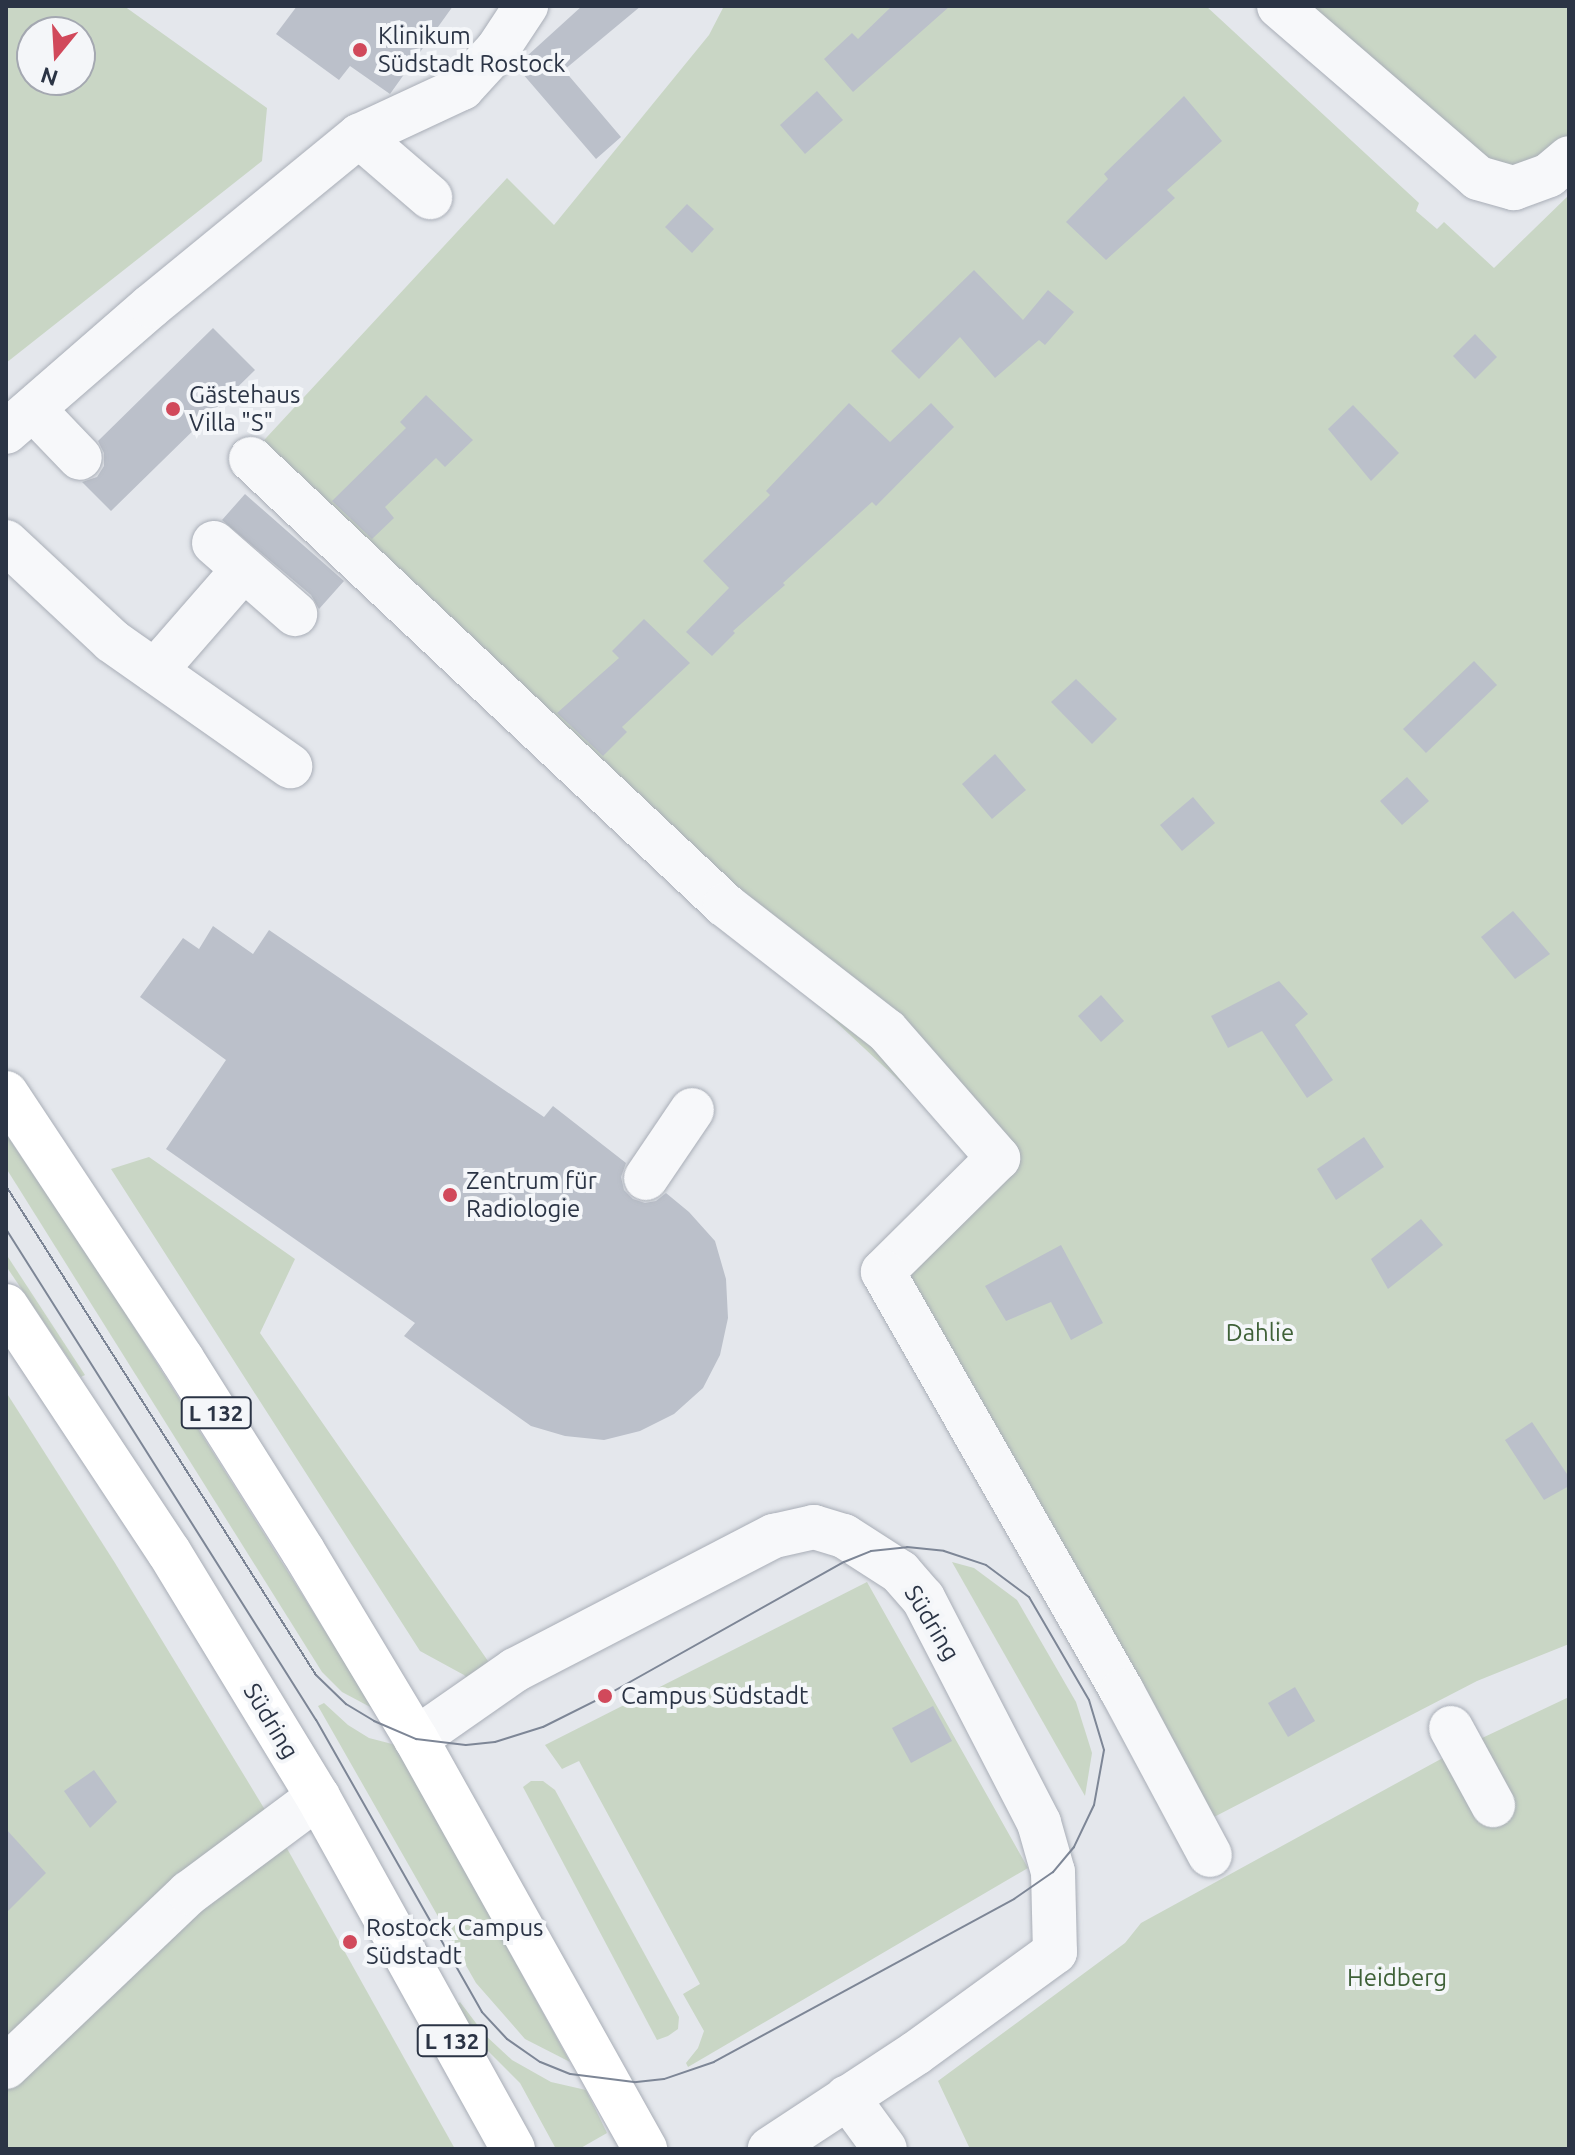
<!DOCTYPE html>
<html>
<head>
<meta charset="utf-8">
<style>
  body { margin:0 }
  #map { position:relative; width:1575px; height:2155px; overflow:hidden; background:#e4e7ec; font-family:Ubuntu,sans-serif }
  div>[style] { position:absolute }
  .green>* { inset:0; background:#c9d6c5 }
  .building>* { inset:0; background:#bbc0ca }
  .roads { filter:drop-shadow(0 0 2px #a9aeb7) drop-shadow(0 0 2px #a9aeb7) }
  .minor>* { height:44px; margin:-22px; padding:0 22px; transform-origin:22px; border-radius:22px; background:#f7f8fa }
  .major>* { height:44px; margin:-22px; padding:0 22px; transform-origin:22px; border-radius:22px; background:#fff }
  .tram>* { height:2px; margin:-1px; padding:0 1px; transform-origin:1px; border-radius:1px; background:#7d8696 }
  .dots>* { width:22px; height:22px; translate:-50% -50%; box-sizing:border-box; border:4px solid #f4f6f9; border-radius:50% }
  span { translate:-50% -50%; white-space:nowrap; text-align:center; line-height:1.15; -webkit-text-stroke:8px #f4f6f9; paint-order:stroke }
  .shield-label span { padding:2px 6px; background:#f4f6f9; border:2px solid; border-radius:6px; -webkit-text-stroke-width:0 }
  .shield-label { font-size:22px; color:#2b3445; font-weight:700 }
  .poi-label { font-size:24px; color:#2b3445 }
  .left { translate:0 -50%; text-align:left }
  .park-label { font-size:24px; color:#3f6138 }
  .street-label { font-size:24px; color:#2b3445 }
  .frame { position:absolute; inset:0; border:8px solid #2b3445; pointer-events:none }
  .north { position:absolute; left:16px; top:16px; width:80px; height:80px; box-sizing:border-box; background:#f4f6f9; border:2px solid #a4a8b1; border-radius:50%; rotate:198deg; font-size:22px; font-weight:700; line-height:32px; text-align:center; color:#2b3445 }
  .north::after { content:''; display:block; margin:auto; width:28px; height:36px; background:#d1495b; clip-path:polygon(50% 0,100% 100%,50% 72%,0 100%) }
</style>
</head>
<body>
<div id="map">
  <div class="green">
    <i style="clip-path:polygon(evenodd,6px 6px,124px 6px,267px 108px,262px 161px,6px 363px,6px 6px,32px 32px,80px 32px,80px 80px,32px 80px,32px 32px)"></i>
    <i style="clip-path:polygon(724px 6px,1206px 6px,1419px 203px,1416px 211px,1437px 229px,1444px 222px,1494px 268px,1569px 195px,1569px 1644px,1477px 1681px,1187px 1831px,866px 1266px,983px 1159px,240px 466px,507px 178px,554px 225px,709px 35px)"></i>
    <i style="clip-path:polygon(1308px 6px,1569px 6px,1569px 146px,1518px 166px,1495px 164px,1470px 152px)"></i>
    <i style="clip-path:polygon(6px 1134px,109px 1287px,374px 1709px,342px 1692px,322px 1672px,6px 1168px)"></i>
    <i style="clip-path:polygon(149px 1157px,295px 1259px,260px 1333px,488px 1661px,485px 1681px,476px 1687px,464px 1675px,420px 1651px,111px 1169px)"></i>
    <i style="clip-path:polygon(6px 1254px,85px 1375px,81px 1377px,6px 1266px)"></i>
    <i style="clip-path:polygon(6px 1392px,115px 1563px,270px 1818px,455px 2149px,6px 2149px)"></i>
    <i style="clip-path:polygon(952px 1562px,974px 1568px,1017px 1600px,1076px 1702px,1092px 1753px,1085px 1796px)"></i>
    <i style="clip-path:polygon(867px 1582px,1028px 1868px,688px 2067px,686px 2063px,698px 2048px,704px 2031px,683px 1994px,700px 1984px,579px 1761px,562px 1769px,545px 1745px)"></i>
    <i style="clip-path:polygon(1569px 1697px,1569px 2149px,970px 2149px,938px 2081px,1125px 1943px,1141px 1923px,1461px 1748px)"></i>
    <i style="clip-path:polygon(324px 1703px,348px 1725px,369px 1738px,396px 1745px,570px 2062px,525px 2039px,476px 1983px,318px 1706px)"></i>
    <i style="clip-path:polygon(531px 1781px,543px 1781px,555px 1790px,679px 2017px,678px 2029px,668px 2036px,657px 2040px,523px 1787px)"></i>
    <i style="clip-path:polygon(460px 2002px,485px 2035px,512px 2060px,551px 2082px,586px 2090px,607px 2133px,579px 2149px,556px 2149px,520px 2083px,487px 2050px,456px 2005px)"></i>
  </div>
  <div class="building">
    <i style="clip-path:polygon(297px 6px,453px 6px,390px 94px,350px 66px,339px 80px,276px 34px)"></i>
    <i style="clip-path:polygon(582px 6px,641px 6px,564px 70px,621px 137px,596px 159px,516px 66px)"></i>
    <i style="clip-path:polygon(892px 6px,950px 6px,853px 92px,824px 59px,852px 33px,858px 39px)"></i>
    <i style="clip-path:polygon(817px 91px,843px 120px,805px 154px,780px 125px)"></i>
    <i style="clip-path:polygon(1184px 96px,1222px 141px,1167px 190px,1175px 198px,1106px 260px,1066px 222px,1108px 179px,1104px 174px)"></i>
    <i style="clip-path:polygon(687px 204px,714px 229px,692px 253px,665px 227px)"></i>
    <i style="clip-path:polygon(974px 270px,1023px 320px,1048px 290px,1074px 312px,1045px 345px,1039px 340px,995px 378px,960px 337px,919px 379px,891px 351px)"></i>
    <i style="clip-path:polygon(213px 328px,255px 370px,111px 511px,82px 482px,97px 477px,104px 466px,104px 453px,98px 441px)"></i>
    <i style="clip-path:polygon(1475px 334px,1497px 357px,1475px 379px,1453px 356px)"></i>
    <i style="clip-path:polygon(426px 395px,473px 440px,445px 467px,436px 458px,385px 507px,394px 518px,372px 539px,332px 501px,406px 428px,400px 422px)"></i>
    <i style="clip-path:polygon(849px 403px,890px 442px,931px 403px,954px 427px,876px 506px,872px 502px,783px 583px,785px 585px,733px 631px,735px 633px,712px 656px,686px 632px,729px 588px,703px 561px,770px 495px,766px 491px)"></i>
    <i style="clip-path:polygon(1353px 405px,1399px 453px,1371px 481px,1328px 429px)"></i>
    <i style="clip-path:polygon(245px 494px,344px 581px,319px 609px,311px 595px,222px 520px)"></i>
    <i style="clip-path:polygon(644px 619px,690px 663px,622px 727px,627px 732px,603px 756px,557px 713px,619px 658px,612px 651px)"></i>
    <i style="clip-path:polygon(1474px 661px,1497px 685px,1426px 753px,1403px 729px)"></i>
    <i style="clip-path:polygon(1076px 679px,1117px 719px,1092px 744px,1051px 702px)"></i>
    <i style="clip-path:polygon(995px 754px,1026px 790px,992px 819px,962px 784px)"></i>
    <i style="clip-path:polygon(1407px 777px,1429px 801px,1402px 825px,1380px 801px)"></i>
    <i style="clip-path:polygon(1193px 797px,1215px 823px,1182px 851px,1160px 825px)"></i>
    <i style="clip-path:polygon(1513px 911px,1550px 954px,1515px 979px,1481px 937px)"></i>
    <i style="clip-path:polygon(213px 926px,253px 954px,269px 930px,544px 1117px,553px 1106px,626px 1163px,621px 1177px,624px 1190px,633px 1199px,645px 1203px,656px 1201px,666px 1193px,689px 1212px,715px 1241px,726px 1279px,728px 1318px,720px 1355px,703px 1388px,674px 1414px,640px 1431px,604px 1440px,565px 1436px,531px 1426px,404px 1336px,415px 1323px,166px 1149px,226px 1060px,140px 997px,183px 938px,199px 949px)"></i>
    <i style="clip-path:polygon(1279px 981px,1308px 1014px,1295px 1025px,1333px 1080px,1307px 1098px,1262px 1031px,1228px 1048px,1211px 1016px)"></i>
    <i style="clip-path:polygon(1101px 995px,1124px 1021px,1101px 1042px,1078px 1016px)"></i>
    <i style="clip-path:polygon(1364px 1137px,1384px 1167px,1336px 1200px,1317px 1169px)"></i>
    <i style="clip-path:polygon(1421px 1219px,1443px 1245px,1388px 1289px,1371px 1259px)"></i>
    <i style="clip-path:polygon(1061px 1245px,1103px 1323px,1071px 1340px,1051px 1302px,1006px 1321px,985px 1286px)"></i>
    <i style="clip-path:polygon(1532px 1422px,1569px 1477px,1569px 1486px,1544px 1500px,1505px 1440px)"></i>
    <i style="clip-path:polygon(1295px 1687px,1315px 1721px,1288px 1737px,1268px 1703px)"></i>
    <i style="clip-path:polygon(933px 1706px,952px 1741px,911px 1763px,892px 1728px)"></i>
    <i style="clip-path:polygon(94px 1770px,117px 1802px,90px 1828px,64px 1791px)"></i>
    <i style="clip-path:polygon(6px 1829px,46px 1873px,6px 1913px)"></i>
  </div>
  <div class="roads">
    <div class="minor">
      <i style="left:1279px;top:6px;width:263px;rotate:40.8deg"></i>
      <i style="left:1478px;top:178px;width:37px;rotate:16deg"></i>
      <i style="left:1514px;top:188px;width:37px;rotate:-20deg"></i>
      <i style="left:1549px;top:175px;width:26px;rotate:-40deg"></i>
      <i style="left:359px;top:136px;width:94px;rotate:40.7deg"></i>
      <i style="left:34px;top:410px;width:66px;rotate:46.2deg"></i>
      <i style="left:6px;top:432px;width:192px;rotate:-41deg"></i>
      <i style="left:151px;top:306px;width:269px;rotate:-39.3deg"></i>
      <i style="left:359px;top:136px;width:114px;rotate:-25deg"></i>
      <i style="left:462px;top:88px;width:52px;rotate:-47.4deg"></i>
      <i style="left:497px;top:50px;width:53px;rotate:-56.6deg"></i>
      <i style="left:251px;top:459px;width:651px;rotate:43.26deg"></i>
      <i style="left:725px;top:905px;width:205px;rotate:37.9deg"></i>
      <i style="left:887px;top:1031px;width:169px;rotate:48.8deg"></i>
      <i style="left:998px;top:1158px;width:162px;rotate:135.3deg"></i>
      <i style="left:883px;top:1272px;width:482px;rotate:60.3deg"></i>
      <i style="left:1122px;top:1691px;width:186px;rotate:61.8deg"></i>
      <i style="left:6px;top:542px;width:145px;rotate:43deg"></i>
      <i style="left:112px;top:641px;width:218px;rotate:35.1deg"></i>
      <i style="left:214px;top:543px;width:108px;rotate:41.2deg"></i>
      <i style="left:155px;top:671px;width:135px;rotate:-48.9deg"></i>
      <i style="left:646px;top:1178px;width:82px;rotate:-55.9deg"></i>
      <i style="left:1451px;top:1728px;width:88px;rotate:61.4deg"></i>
      <i style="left:416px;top:1739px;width:121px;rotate:-34.9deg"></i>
      <i style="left:515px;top:1670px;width:292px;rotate:-27.4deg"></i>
      <i style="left:774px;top:1536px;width:41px;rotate:-12.7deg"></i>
      <i style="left:814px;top:1527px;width:31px;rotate:17deg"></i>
      <i style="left:844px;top:1536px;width:67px;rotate:32.7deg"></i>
      <i style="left:900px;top:1572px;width:35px;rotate:49deg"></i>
      <i style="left:923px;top:1598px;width:253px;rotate:62.7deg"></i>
      <i style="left:1039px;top:1823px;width:51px;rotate:74.1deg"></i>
      <i style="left:1053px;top:1872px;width:80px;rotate:88.6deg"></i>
      <i style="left:1055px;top:1952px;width:172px;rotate:144deg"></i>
      <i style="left:916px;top:2053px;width:175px;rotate:146.7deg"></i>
      <i style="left:6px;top:2067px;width:253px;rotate:-43.6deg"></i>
      <i style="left:189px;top:1893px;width:161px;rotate:-36.7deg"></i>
      <i style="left:847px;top:2097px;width:64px;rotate:53.8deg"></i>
    </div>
    <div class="major">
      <i style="left:6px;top:1093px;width:319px;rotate:56.5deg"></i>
      <i style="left:182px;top:1359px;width:227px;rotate:57.8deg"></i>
      <i style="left:303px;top:1551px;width:219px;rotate:59deg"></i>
      <i style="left:416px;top:1739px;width:470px;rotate:60.8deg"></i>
      <i style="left:6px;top:1306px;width:295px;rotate:56.5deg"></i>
      <i style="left:169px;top:1552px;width:287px;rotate:58.7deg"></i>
      <i style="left:318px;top:1797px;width:402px;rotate:61deg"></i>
    </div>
  </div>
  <div class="tram">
    <i style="left:6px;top:1186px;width:579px;rotate:57.63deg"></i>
    <i style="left:316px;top:1675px;width:42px;rotate:44deg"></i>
    <i style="left:346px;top:1704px;width:33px;rotate:31deg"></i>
    <i style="left:374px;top:1721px;width:46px;rotate:23.2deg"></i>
    <i style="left:416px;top:1739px;width:50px;rotate:6.8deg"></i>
    <i style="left:466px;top:1745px;width:29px;rotate:-6deg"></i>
    <i style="left:495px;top:1742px;width:50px;rotate:-17.4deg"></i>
    <i style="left:543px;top:1727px;width:69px;rotate:-26.6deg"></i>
    <i style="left:605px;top:1696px;width:274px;rotate:-29.3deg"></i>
    <i style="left:844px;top:1562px;width:29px;rotate:-22deg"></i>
    <i style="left:871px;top:1551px;width:36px;rotate:-6deg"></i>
    <i style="left:907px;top:1547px;width:37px;rotate:6deg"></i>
    <i style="left:944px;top:1551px;width:44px;rotate:18.4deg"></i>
    <i style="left:986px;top:1565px;width:54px;rotate:36.7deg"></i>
    <i style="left:1029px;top:1597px;width:119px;rotate:59.8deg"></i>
    <i style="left:1089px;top:1700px;width:52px;rotate:73.3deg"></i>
    <i style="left:1104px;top:1750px;width:56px;rotate:100.3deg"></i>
    <i style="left:1094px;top:1805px;width:47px;rotate:115.5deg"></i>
    <i style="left:1074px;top:1847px;width:33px;rotate:130deg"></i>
    <i style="left:1053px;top:1872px;width:47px;rotate:145.3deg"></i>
    <i style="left:1014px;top:1899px;width:341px;rotate:151.5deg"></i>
    <i style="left:714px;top:2062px;width:53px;rotate:161.2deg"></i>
    <i style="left:664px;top:2079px;width:30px;rotate:174deg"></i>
    <i style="left:634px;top:2082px;width:64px;rotate:-172.9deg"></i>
    <i style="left:570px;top:2074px;width:32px;rotate:-158deg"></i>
    <i style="left:540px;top:2062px;width:40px;rotate:-145.1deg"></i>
    <i style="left:507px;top:2039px;width:37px;rotate:-133deg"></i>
    <i style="left:482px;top:2012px;width:336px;rotate:-119.6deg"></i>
    <i style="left:316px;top:1720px;width:581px;rotate:-122.27deg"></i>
  </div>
  <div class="dots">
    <i style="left:360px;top:50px;background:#d1495b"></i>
    <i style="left:173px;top:409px;background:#d1495b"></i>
    <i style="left:450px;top:1195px;background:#d1495b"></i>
    <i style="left:605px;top:1696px;background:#d1495b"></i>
    <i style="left:350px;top:1942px;background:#d1495b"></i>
  </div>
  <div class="shield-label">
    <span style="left:216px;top:1413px">L 132</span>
    <span style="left:452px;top:2041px">L 132</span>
  </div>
  <div class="poi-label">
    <span class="left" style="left:378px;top:50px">Klinikum<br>Südstadt Rostock</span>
    <span class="left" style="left:189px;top:409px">Gästehaus<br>Villa "S"</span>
    <span class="left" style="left:466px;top:1195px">Zentrum für<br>Radiologie</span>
    <span class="left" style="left:621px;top:1696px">Campus Südstadt</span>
    <span class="left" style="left:366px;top:1942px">Rostock Campus<br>Südstadt</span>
  </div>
  <div class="park-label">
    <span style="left:1260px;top:1333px">Dahlie</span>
    <span style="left:1397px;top:1978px">Heidberg</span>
  </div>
  <div class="street-label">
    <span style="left:932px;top:1623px;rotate:59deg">Südring</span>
    <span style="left:271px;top:1721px;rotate:59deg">Südring</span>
  </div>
  <div class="frame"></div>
  <div class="north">N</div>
</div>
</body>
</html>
